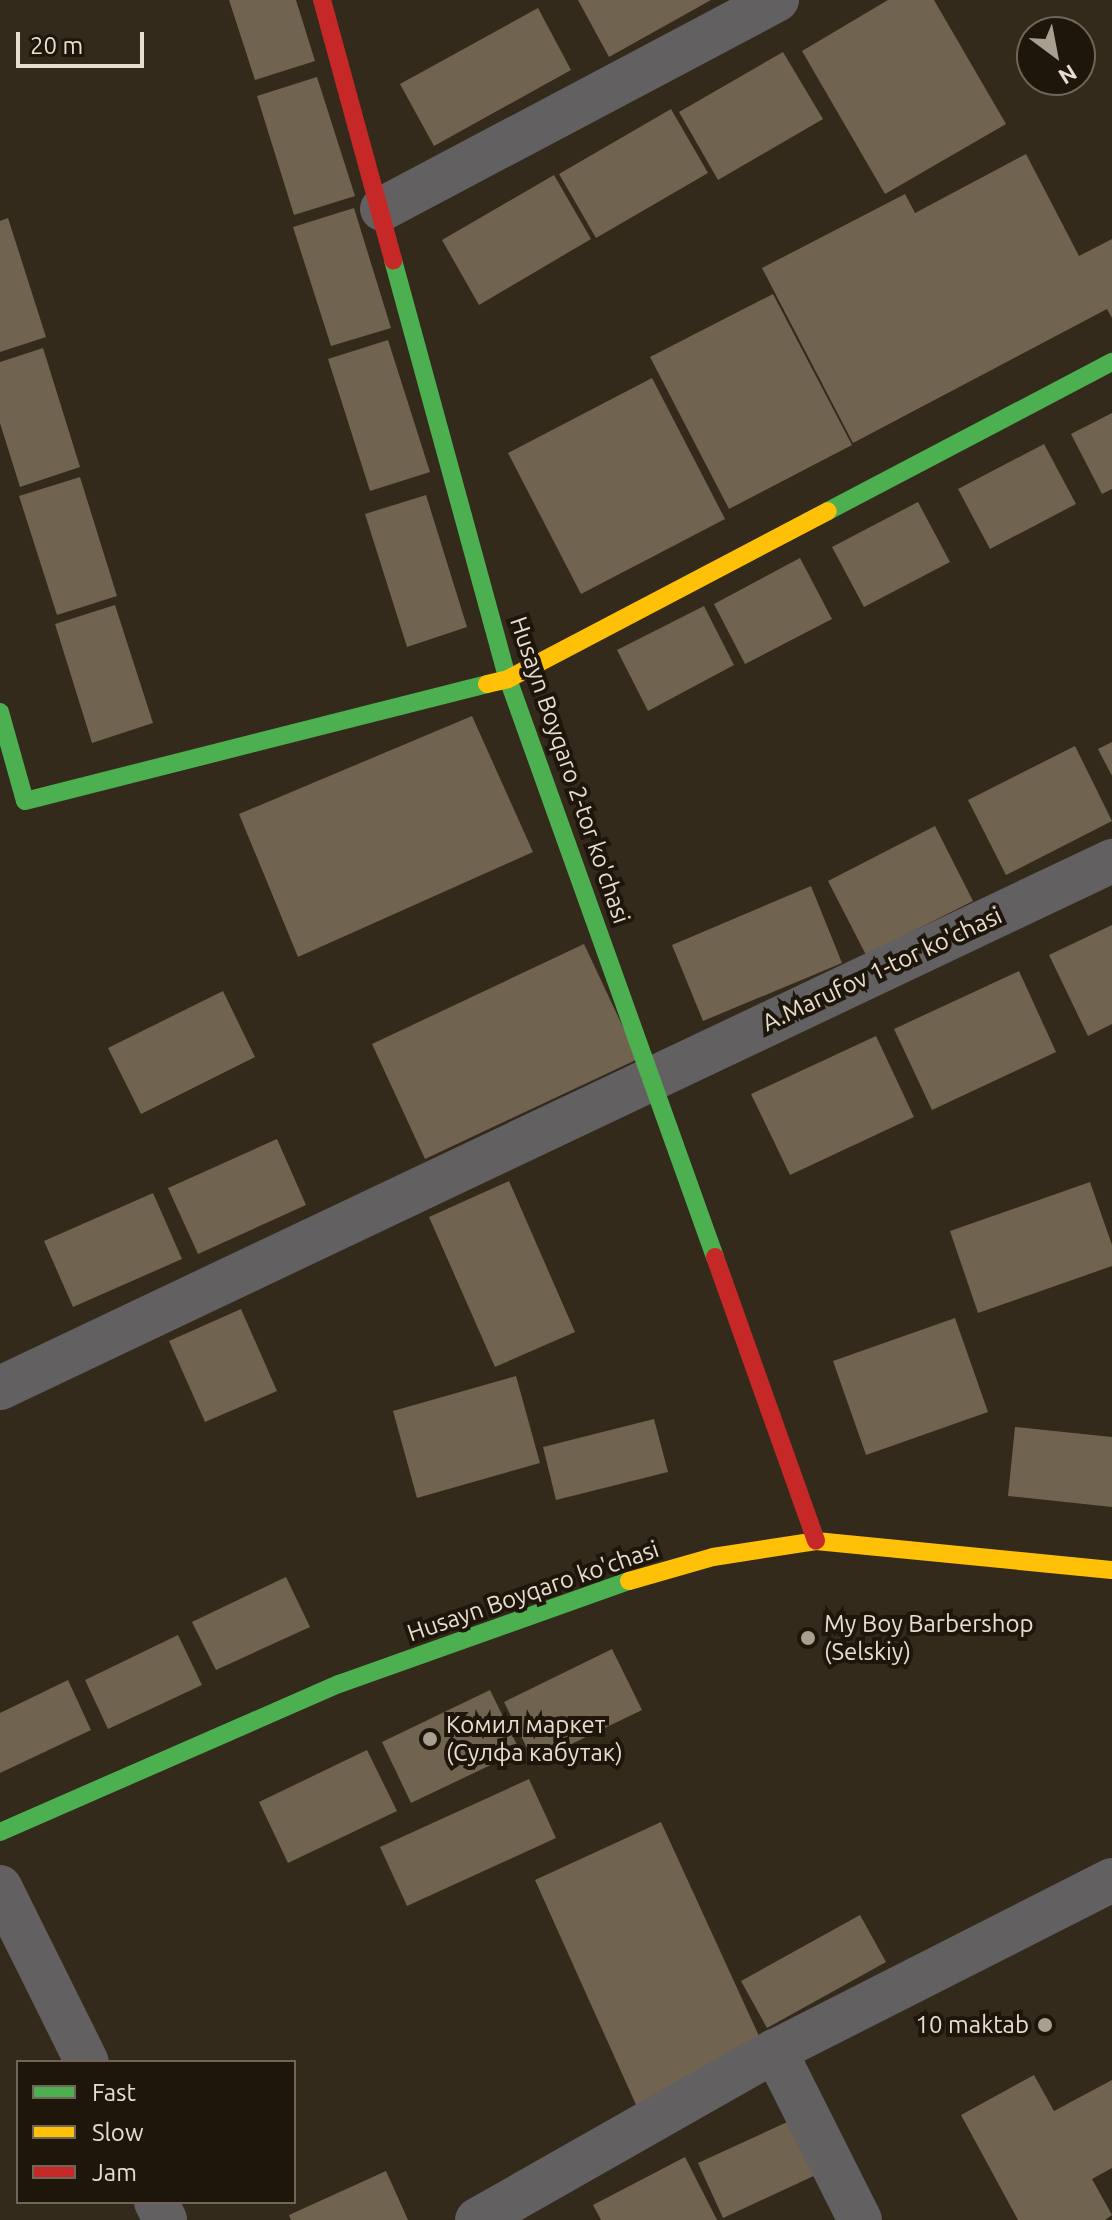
<!DOCTYPE html>
<html>
<head>
<meta charset="utf-8">
<style>
  body { margin:0 }
  #map { position:relative; width:1112px; height:2220px; overflow:hidden; background:#332a1c; font-family:Ubuntu,sans-serif }
  div>[style] { position:absolute }
  .building>* { inset:0; background:#706350 }
  .street>* { height:44px; margin:-22px; padding:0 22px; transform-origin:22px; border-radius:22px; background:#636062 }
  .fast>* { height:18px; margin:-9px; padding:0 9px; transform-origin:9px; border-radius:9px; background:#4caf50 }
  .slow>* { height:18px; margin:-9px; padding:0 9px; transform-origin:9px; border-radius:9px; background:#ffc107 }
  .jam>* { height:18px; margin:-9px; padding:0 9px; transform-origin:9px; border-radius:9px; background:#c62828 }
  .dots>* { width:22px; height:22px; translate:-50% -50%; box-sizing:border-box; border:4px solid #1e160b; border-radius:50% }
  span { translate:-50% -50%; white-space:nowrap; text-align:center; line-height:1.15; -webkit-text-stroke:8px #1e160b; paint-order:stroke }
  .street-label { font-size:24px; color:#e9ddcf }
  .poi-label { font-size:24px; color:#e9ddcf }
  .left { translate:0 -50%; text-align:left }
  .right { translate:-100% -50%; text-align:right }
  .legend { position:absolute; left:16px; top:2060px; width:280px; height:144px; box-sizing:border-box; background:#1e160b; border:2px solid #6f6659; margin:0; padding:10px 14px; list-style:none; font-size:24px; color:#e9ddcf }
  .legend li { display:flex; align-items:center; gap:16px; height:40px }
  .legend b { width:40px; border:2px solid #6f6659 }
  .north { position:absolute; left:1016px; top:16px; width:80px; height:80px; box-sizing:border-box; background:#1e160b; border:2px solid #6f6659; border-radius:50%; rotate:148deg; font-size:22px; font-weight:700; line-height:32px; text-align:center; color:#e9ddcf }
  .north::after { content:''; display:block; margin:auto; width:28px; height:36px; background:#a99e90; clip-path:polygon(50% 0,100% 100%,50% 72%,0 100%) }
  .scale { position:absolute; left:16px; top:32px; width:128px; height:36px; box-sizing:border-box; border:4px solid #e9ddcf; border-top:0; padding-left:10px; font-size:24px; line-height:28px; white-space:nowrap; color:#e9ddcf; -webkit-text-stroke:6px #1e160b; paint-order:stroke }
</style>
</head>
<body>
<div id="map">
  <div class="building">
    <i style="clip-path:polygon(229px 0,296px 0,315px 61px,255px 80px)"></i>
    <i style="clip-path:polygon(578px 0,711px 0,609px 57px)"></i>
    <i style="clip-path:polygon(888px 0,934px 0,1006px 124px,885px 194px,802px 51px)"></i>
    <i style="clip-path:polygon(538px 8px,571px 70px,434px 146px,400px 84px)"></i>
    <i style="clip-path:polygon(783px 52px,823px 119px,718px 180px,679px 112px)"></i>
    <i style="clip-path:polygon(317px 77px,355px 196px,294px 215px,257px 96px)"></i>
    <i style="clip-path:polygon(671px 109px,708px 173px,596px 238px,559px 174px)"></i>
    <i style="clip-path:polygon(1026px 154px,1079px 256px,1112px 239px,1112px 318px,1107px 309px,853px 443px,762px 268px,905px 194px,915px 213px)"></i>
    <i style="clip-path:polygon(554px 175px,591px 239px,479px 305px,442px 240px)"></i>
    <i style="clip-path:polygon(354px 208px,391px 328px,331px 346px,293px 227px)"></i>
    <i style="clip-path:polygon(8px 218px,46px 337px,0 352px,0 221px)"></i>
    <i style="clip-path:polygon(773px 294px,852px 445px,729px 509px,650px 357px)"></i>
    <i style="clip-path:polygon(388px 340px,430px 472px,370px 491px,328px 359px)"></i>
    <i style="clip-path:polygon(43px 348px,80px 467px,20px 487px,0 423px,0 362px)"></i>
    <i style="clip-path:polygon(652px 378px,725px 519px,581px 594px,508px 453px)"></i>
    <i style="clip-path:polygon(1112px 413px,1112px 489px,1102px 494px,1071px 434px)"></i>
    <i style="clip-path:polygon(1044px 444px,1076px 504px,990px 549px,958px 489px)"></i>
    <i style="clip-path:polygon(80px 477px,117px 596px,57px 615px,19px 496px)"></i>
    <i style="clip-path:polygon(426px 495px,467px 627px,407px 647px,365px 514px)"></i>
    <i style="clip-path:polygon(918px 502px,950px 562px,864px 607px,832px 547px)"></i>
    <i style="clip-path:polygon(800px 558px,832px 619px,745px 664px,714px 604px)"></i>
    <i style="clip-path:polygon(115px 605px,153px 723px,92px 743px,55px 624px)"></i>
    <i style="clip-path:polygon(704px 606px,734px 665px,648px 711px,617px 650px)"></i>
    <i style="clip-path:polygon(472px 716px,533px 852px,298px 957px,239px 814px)"></i>
    <i style="clip-path:polygon(1112px 742px,1112px 776px,1098px 749px)"></i>
    <i style="clip-path:polygon(1075px 746px,1112px 821px,1006px 875px,968px 800px)"></i>
    <i style="clip-path:polygon(935px 826px,973px 901px,866px 955px,828px 881px)"></i>
    <i style="clip-path:polygon(811px 886px,842px 963px,703px 1021px,672px 945px)"></i>
    <i style="clip-path:polygon(1112px 925px,1112px 1024px,1088px 1036px,1049px 955px)"></i>
    <i style="clip-path:polygon(584px 944px,638px 1059px,425px 1159px,372px 1044px)"></i>
    <i style="clip-path:polygon(1019px 971px,1056px 1052px,932px 1110px,894px 1029px)"></i>
    <i style="clip-path:polygon(223px 991px,255px 1057px,141px 1114px,108px 1048px)"></i>
    <i style="clip-path:polygon(876px 1036px,914px 1117px,790px 1175px,751px 1094px)"></i>
    <i style="clip-path:polygon(277px 1139px,306px 1205px,198px 1254px,168px 1188px)"></i>
    <i style="clip-path:polygon(509px 1181px,575px 1332px,495px 1367px,429px 1217px)"></i>
    <i style="clip-path:polygon(1090px 1182px,1112px 1245px,1112px 1266px,978px 1313px,950px 1231px)"></i>
    <i style="clip-path:polygon(153px 1193px,182px 1259px,73px 1307px,44px 1241px)"></i>
    <i style="clip-path:polygon(241px 1309px,277px 1391px,205px 1422px,169px 1341px)"></i>
    <i style="clip-path:polygon(955px 1318px,988px 1412px,866px 1455px,833px 1361px)"></i>
    <i style="clip-path:polygon(516px 1376px,540px 1463px,417px 1498px,393px 1411px)"></i>
    <i style="clip-path:polygon(654px 1419px,668px 1472px,556px 1500px,543px 1447px)"></i>
    <i style="clip-path:polygon(1015px 1427px,1112px 1437px,1112px 1507px,1008px 1496px)"></i>
    <i style="clip-path:polygon(286px 1577px,310px 1627px,216px 1670px,192px 1622px)"></i>
    <i style="clip-path:polygon(178px 1635px,202px 1685px,108px 1729px,85px 1680px)"></i>
    <i style="clip-path:polygon(612px 1649px,642px 1710px,534px 1762px,504px 1702px)"></i>
    <i style="clip-path:polygon(68px 1680px,91px 1730px,0 1773px,0 1713px)"></i>
    <i style="clip-path:polygon(490px 1690px,520px 1751px,411px 1803px,382px 1742px)"></i>
    <i style="clip-path:polygon(367px 1750px,397px 1811px,288px 1863px,259px 1802px)"></i>
    <i style="clip-path:polygon(529px 1779px,556px 1838px,407px 1906px,380px 1847px)"></i>
    <i style="clip-path:polygon(661px 1822px,765px 2049px,637px 2107px,535px 1880px)"></i>
    <i style="clip-path:polygon(860px 1915px,886px 1962px,767px 2028px,741px 1981px)"></i>
    <i style="clip-path:polygon(1034px 2075px,1054px 2111px,1112px 2080px,1112px 2168px,1092px 2179px,1112px 2215px,1105px 2220px,1018px 2220px,961px 2115px)"></i>
    <i style="clip-path:polygon(796px 2118px,820px 2173px,723px 2218px,698px 2163px)"></i>
    <i style="clip-path:polygon(685px 2157px,717px 2220px,601px 2220px,593px 2205px)"></i>
    <i style="clip-path:polygon(386px 2171px,408px 2220px,291px 2220px,289px 2215px)"></i>
  </div>
  <div class="street">
    <i style="left:382px;top:209px;width:447px;rotate:-27.9deg"></i>
    <i style="left:0;top:1388px;width:1231px;rotate:-25.36deg"></i>
    <i style="left:0;top:1887px;width:195px;rotate:63.6deg"></i>
    <i style="left:775px;top:2051px;width:189px;rotate:63.3deg"></i>
    <i style="left:156px;top:2202px;width:20px;rotate:63deg"></i>
    <i style="left:477px;top:2220px;width:343px;rotate:-29.6deg"></i>
    <i style="left:775px;top:2051px;width:378px;rotate:-26.9deg"></i>
  </div>
  <div class="fast">
    <i style="left:393px;top:260px;width:434px;rotate:74.7deg"></i>
    <i style="left:508px;top:679px;width:614px;rotate:70.3deg"></i>
    <i style="left:828px;top:511px;width:321px;rotate:-27.7deg"></i>
    <i style="left:0;top:712px;width:92px;rotate:74.3deg"></i>
    <i style="left:25px;top:801px;width:477px;rotate:-14.2deg"></i>
    <i style="left:0;top:1832px;width:370px;rotate:-23.6deg"></i>
    <i style="left:339px;top:1684px;width:308px;rotate:-19.6deg"></i>
  </div>
  <div class="slow">
    <i style="left:487px;top:684px;width:22px;rotate:-13deg"></i>
    <i style="left:508px;top:679px;width:361px;rotate:-27.7deg"></i>
    <i style="left:629px;top:1581px;width:87px;rotate:-15.9deg"></i>
    <i style="left:713px;top:1557px;width:104px;rotate:-8.8deg"></i>
    <i style="left:816px;top:1541px;width:297px;rotate:5.6deg"></i>
  </div>
  <div class="jam">
    <i style="left:322px;top:0;width:270px;rotate:74.7deg"></i>
    <i style="left:715px;top:1257px;width:301px;rotate:70.4deg"></i>
  </div>
  <div class="dots">
    <i style="left:808px;top:1638px;background:#a99e90"></i>
    <i style="left:430px;top:1739px;background:#a99e90"></i>
    <i style="left:1045px;top:2025px;background:#a99e90"></i>
  </div>
  <div class="street-label">
    <span style="left:570px;top:770px;rotate:71deg">Husayn Boyqaro 2-tor ko'chasi</span>
    <span style="left:882px;top:969px;rotate:-25deg">A.Marufov 1-tor ko'chasi</span>
    <span style="left:533px;top:1591px;rotate:-19deg">Husayn Boyqaro ko'chasi</span>
  </div>
  <div class="poi-label">
    <span class="left" style="left:824px;top:1638px">My Boy Barbershop<br>(Selskiy)</span>
    <span class="left" style="left:446px;top:1739px">Комил маркет<br>(Сулфа кабутак)</span>
    <span class="right" style="left:1029px;top:2025px">10 maktab</span>
  </div>
  <ul class="legend">
  <li><b style="height:10px;background:#4caf50"></b>Fast</li>
  <li><b style="height:10px;background:#ffc107"></b>Slow</li>
  <li><b style="height:10px;background:#c62828"></b>Jam</li>
  </ul>
  <div class="north">N</div>
  <div class="scale">20 m</div>
</div>
</body>
</html>
